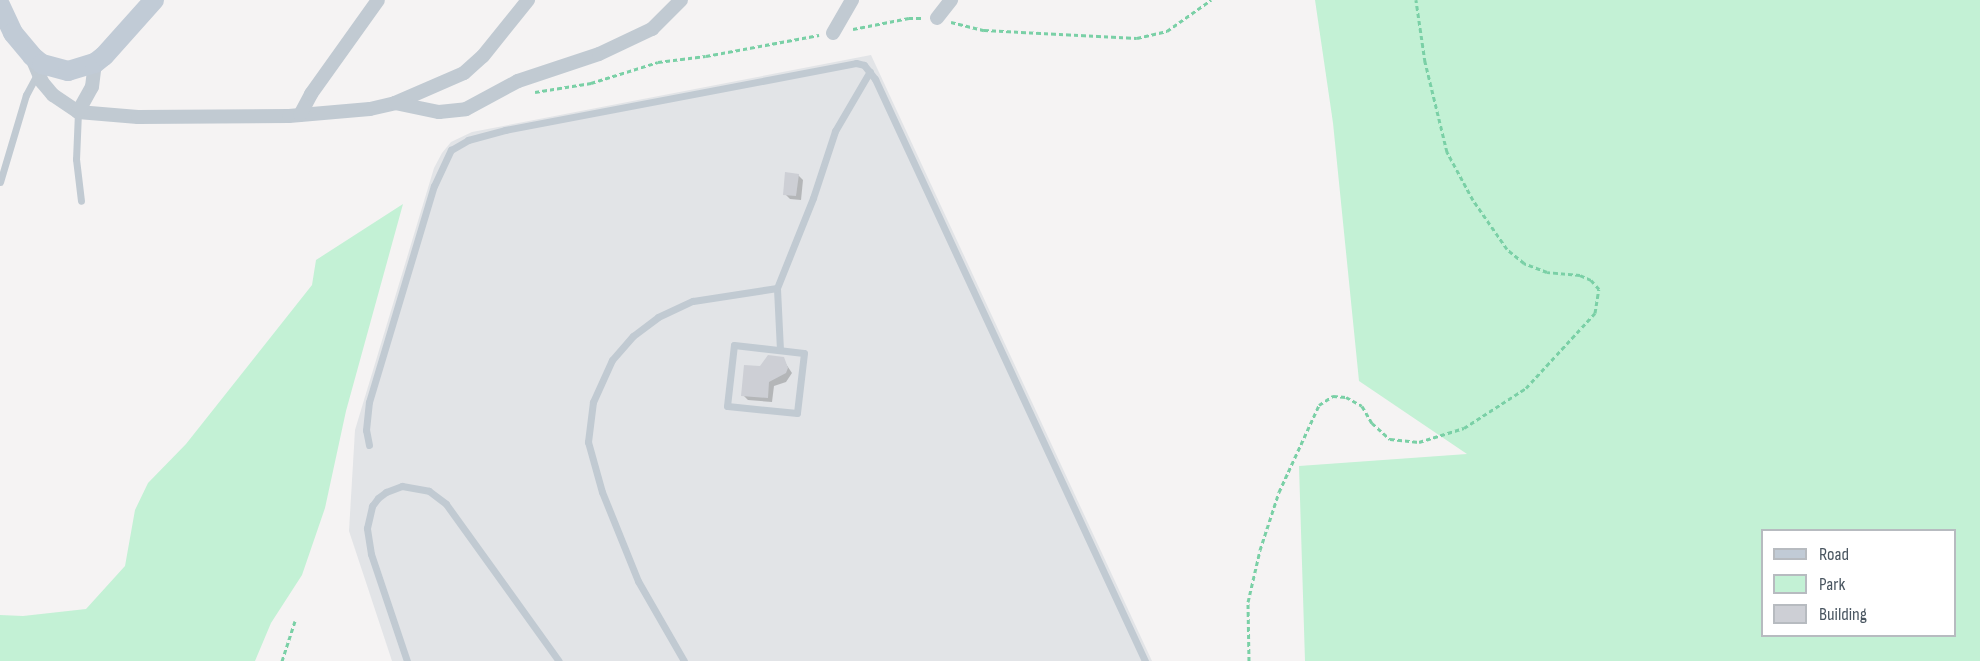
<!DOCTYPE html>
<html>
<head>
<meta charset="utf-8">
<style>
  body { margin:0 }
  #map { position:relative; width:1980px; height:661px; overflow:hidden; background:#f5f3f3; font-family:"Sofia Sans Condensed",sans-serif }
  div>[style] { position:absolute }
  .airport>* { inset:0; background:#e2e4e7 }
  .green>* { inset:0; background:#c3f1d5 }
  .shadow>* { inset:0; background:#0003 }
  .building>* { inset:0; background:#cdcfd5 }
  .path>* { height:3px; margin-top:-1.5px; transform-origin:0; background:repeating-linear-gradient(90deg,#7ad0a6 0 4.5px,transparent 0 7.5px) }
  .lane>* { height:7px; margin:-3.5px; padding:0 3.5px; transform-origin:3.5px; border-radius:3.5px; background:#c1cad2 }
  .street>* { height:14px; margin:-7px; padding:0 7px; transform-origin:7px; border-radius:7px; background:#c1cad2 }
  .secondary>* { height:20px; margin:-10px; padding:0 10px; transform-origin:10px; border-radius:10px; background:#c1cbd6 }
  span { translate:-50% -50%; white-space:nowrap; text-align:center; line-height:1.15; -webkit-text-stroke:5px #fff; paint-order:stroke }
  .legend { position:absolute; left:1761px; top:529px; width:195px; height:108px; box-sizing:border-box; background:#fff; border:2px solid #b7bbc0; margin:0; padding:8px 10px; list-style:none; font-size:18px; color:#4a5661 }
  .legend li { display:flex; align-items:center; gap:12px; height:30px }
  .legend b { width:30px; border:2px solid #b7bbc0 }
</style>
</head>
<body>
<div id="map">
  <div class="airport">
    <i style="clip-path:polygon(871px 55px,1152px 661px,392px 661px,349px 531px,355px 430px,434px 168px,442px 153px,451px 142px,472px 132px)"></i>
  </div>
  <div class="green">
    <i style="clip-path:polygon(evenodd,1315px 0,1980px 0,1980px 661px,1305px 661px,1299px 466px,1467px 454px,1359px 381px,1333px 123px,1315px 0,1954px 530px,1954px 636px,1762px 636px,1762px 530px,1954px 530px)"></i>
    <i style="clip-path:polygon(403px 204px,346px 411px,325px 508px,302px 575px,271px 623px,255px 661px,0 661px,0 615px,23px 616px,86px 609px,125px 566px,135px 510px,148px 483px,186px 444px,312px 285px,316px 260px)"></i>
  </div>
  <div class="shadow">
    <i style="clip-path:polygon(798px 175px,803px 180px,801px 200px,790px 199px,785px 194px)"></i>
    <i style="clip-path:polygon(782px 358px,792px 373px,786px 382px,774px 386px,772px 402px,748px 400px,743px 395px,761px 367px)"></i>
  </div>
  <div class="building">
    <i style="clip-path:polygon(785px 172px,799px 174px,796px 196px,783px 195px)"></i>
    <i style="clip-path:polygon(768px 355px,784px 357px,788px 368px,786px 373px,769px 382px,768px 398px,741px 396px,744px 365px,760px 366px)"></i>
  </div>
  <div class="path">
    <i style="left:951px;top:22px;width:34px;rotate:14deg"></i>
    <i style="left:984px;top:30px;width:153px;rotate:3deg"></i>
    <i style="left:1137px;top:38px;width:31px;rotate:-13deg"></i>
    <i style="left:1167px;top:31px;width:54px;rotate:-35.2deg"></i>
    <i style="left:853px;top:29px;width:57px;rotate:-11.1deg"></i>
    <i style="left:909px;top:18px;width:14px"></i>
    <i style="left:535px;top:92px;width:57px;rotate:-9.1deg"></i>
    <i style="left:591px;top:83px;width:70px;rotate:-17.4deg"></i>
    <i style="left:658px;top:62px;width:48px;rotate:-7.1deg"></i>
    <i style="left:706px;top:56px;width:115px;rotate:-10.5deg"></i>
    <i style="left:282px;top:661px;width:42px;rotate:-72deg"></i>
    <i style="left:1249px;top:661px;width:59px;rotate:-91deg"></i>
    <i style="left:1248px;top:602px;width:53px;rotate:-77deg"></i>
    <i style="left:1260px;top:550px;width:61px;rotate:-71.9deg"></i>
    <i style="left:1279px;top:492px;width:96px;rotate:-65.3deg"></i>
    <i style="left:1319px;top:405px;width:17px;rotate:-33deg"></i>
    <i style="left:1333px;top:396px;width:13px;rotate:4deg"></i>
    <i style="left:1346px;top:397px;width:18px;rotate:29deg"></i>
    <i style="left:1362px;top:406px;width:20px;rotate:60deg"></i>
    <i style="left:1372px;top:423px;width:24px;rotate:42deg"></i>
    <i style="left:1390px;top:439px;width:29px;rotate:6deg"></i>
    <i style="left:1419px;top:442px;width:47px;rotate:-17.3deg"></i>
    <i style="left:1464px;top:428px;width:74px;rotate:-32.8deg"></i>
    <i style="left:1526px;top:388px;width:102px;rotate:-47.4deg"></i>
    <i style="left:1595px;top:313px;width:24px;rotate:-81deg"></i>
    <i style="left:1599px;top:289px;width:12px;rotate:-132deg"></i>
    <i style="left:1591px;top:280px;width:12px;rotate:-156deg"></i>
    <i style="left:1580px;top:275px;width:33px;rotate:-175deg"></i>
    <i style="left:1547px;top:272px;width:25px;rotate:-159deg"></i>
    <i style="left:1524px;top:263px;width:22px;rotate:-141deg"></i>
    <i style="left:1507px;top:249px;width:60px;rotate:-124.8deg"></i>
    <i style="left:1473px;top:200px;width:55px;rotate:-118.4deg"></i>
    <i style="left:1447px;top:152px;width:93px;rotate:-103.7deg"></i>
    <i style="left:1425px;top:62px;width:63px;rotate:-98.3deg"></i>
  </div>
  <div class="lane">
    <i style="left:78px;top:112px;width:47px;rotate:92.4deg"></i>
    <i style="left:76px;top:159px;width:42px;rotate:83.2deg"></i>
    <i style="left:0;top:182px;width:91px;rotate:-73.4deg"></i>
    <i style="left:26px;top:95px;width:24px;rotate:-62deg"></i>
    <i style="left:734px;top:345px;width:70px;rotate:6.5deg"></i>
    <i style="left:804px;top:353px;width:60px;rotate:96.7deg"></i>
    <i style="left:797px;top:413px;width:70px;rotate:-174.3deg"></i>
    <i style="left:727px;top:406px;width:61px;rotate:-83.5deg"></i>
    <i style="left:780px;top:350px;width:62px;rotate:-92.8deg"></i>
    <i style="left:777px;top:288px;width:97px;rotate:-68.2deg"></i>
    <i style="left:813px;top:198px;width:71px;rotate:-71.8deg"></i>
    <i style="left:835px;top:131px;width:69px;rotate:-59.7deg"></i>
    <i style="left:369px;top:445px;width:15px;rotate:-101deg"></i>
    <i style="left:366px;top:430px;width:28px;rotate:-84deg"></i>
    <i style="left:369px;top:402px;width:226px;rotate:-73.3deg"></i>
    <i style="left:434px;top:186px;width:40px;rotate:-65deg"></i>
    <i style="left:451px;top:150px;width:20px;rotate:-30deg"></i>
    <i style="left:468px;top:140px;width:38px;rotate:-15deg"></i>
    <i style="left:505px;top:130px;width:357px;rotate:-10.8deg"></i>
    <i style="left:856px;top:63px;width:8px;rotate:14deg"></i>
    <i style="left:864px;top:65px;width:18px;rotate:52deg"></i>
    <i style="left:875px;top:79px;width:642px;rotate:65.11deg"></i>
    <i style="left:407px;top:661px;width:113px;rotate:-108.6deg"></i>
    <i style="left:371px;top:554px;width:26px;rotate:-99deg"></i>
    <i style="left:367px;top:528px;width:23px;rotate:-77deg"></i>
    <i style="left:372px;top:506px;width:10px;rotate:-53deg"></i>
    <i style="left:378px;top:498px;width:10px;rotate:-37deg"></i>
    <i style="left:386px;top:492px;width:17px;rotate:-21deg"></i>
    <i style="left:402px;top:486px;width:27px;rotate:10deg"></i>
    <i style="left:429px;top:491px;width:21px;rotate:37deg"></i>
    <i style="left:446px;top:504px;width:193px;rotate:54.3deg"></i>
    <i style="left:684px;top:661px;width:92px;rotate:-119.9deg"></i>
    <i style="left:638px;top:581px;width:96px;rotate:-112deg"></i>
    <i style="left:602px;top:492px;width:52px;rotate:-105.6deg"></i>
    <i style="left:588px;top:442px;width:40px;rotate:-82.9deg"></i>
    <i style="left:593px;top:402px;width:46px;rotate:-65.7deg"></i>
    <i style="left:612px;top:360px;width:32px;rotate:-49deg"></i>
    <i style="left:633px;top:336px;width:31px;rotate:-37deg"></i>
    <i style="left:658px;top:317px;width:38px;rotate:-25deg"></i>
    <i style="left:693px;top:301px;width:85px;rotate:-8.8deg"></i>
  </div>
  <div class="street">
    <i style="left:937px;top:18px;width:23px;rotate:-52deg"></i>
    <i style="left:833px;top:33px;width:38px;rotate:-60deg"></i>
    <i style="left:32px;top:58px;width:26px;rotate:67deg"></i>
    <i style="left:42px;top:82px;width:17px;rotate:50deg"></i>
    <i style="left:53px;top:95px;width:30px;rotate:34deg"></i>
    <i style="left:78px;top:112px;width:60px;rotate:4.8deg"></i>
    <i style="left:138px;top:117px;width:151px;rotate:-0.4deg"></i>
    <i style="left:289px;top:116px;width:81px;rotate:-4.9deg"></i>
    <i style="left:370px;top:109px;width:26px;rotate:-13deg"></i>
    <i style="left:395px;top:103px;width:75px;rotate:-23.5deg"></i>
    <i style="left:464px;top:73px;width:25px;rotate:-42deg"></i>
    <i style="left:483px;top:56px;width:72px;rotate:-51.2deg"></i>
    <i style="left:395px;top:103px;width:45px;rotate:11.6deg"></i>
    <i style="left:439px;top:112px;width:27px;rotate:-6deg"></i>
    <i style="left:466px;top:109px;width:59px;rotate:-28.3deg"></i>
    <i style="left:518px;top:81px;width:85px;rotate:-18.4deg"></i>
    <i style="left:599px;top:54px;width:59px;rotate:-25.3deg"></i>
    <i style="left:652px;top:29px;width:41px;rotate:-45deg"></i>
    <i style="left:78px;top:112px;width:29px;rotate:-61deg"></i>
    <i style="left:92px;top:87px;width:24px;rotate:-83deg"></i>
    <i style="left:300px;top:115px;width:24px;rotate:-62deg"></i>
    <i style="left:311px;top:94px;width:115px;rotate:-54.5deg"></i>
  </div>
  <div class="secondary">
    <i style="left:0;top:5px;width:31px;rotate:65deg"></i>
    <i style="left:13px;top:33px;width:30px;rotate:50deg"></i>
    <i style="left:32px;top:56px;width:13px;rotate:39deg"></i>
    <i style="left:42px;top:64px;width:27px;rotate:15deg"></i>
    <i style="left:68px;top:71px;width:28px;rotate:-17deg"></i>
    <i style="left:95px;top:63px;width:11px;rotate:-38deg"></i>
    <i style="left:104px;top:56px;width:75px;rotate:-48.2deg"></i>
  </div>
  <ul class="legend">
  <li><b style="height:8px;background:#c1cbd6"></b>Road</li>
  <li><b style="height:16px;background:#c3f1d5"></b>Park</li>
  <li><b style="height:16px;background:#cdcfd5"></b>Building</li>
  </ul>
</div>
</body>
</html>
